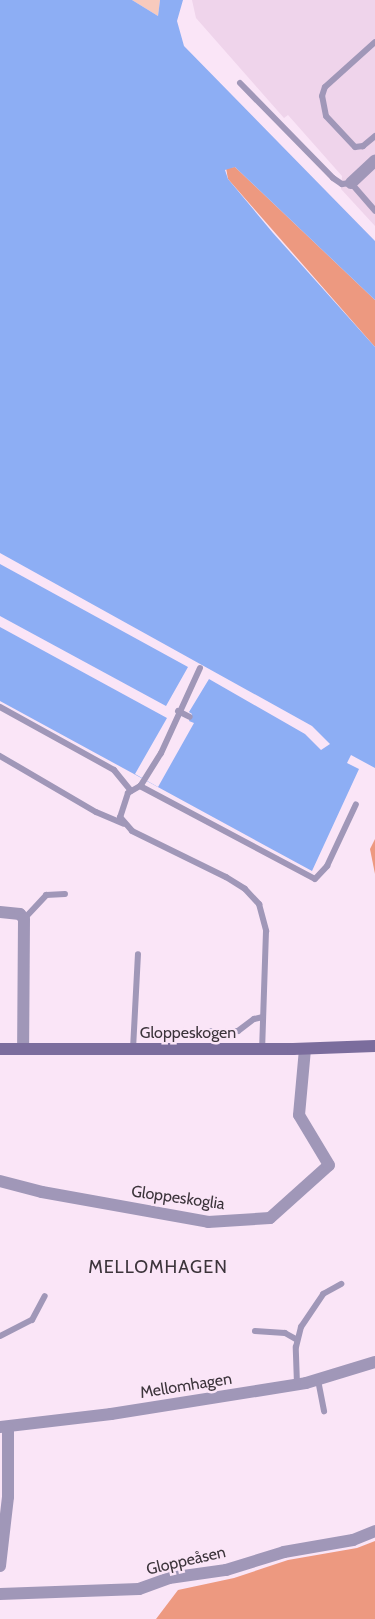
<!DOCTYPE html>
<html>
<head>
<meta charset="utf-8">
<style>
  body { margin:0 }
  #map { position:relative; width:375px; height:1619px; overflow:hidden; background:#fae5f7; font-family:Cabin,sans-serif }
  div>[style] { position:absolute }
  .built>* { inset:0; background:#efd4eb }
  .green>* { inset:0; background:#f7cabd }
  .forest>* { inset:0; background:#ed9980 }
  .water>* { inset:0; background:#8daef4 }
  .pier>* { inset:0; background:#fae5f7 }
  .service>* { height:6px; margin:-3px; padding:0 3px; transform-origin:3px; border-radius:3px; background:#a097b8 }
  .minor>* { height:12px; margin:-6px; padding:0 6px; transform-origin:6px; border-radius:6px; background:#a097b8 }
  .secondary>* { height:12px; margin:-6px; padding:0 6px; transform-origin:6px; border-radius:6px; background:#7b6d9d }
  span { translate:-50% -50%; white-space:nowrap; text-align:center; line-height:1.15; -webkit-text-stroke:5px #fae5f7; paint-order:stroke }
  .street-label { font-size:16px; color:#3c343b }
  .neighbourhood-label { font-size:18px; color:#3c343b; letter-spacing:1px }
</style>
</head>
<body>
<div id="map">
  <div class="built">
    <i style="clip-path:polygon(192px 0,375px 0,375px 226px,341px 189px,342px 176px,288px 115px,284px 118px,196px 18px)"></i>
  </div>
  <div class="green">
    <i style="clip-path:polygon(132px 0,160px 0,158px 16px)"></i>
  </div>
  <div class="forest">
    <i style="clip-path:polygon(235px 167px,375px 300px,375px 347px,228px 179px,226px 168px)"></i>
    <i style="clip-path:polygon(375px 839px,375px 874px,370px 849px)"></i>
    <i style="clip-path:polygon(375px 1541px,375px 1619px,156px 1619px,178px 1590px,234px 1578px,288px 1560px,357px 1548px)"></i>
  </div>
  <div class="water">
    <i style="clip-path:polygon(0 0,132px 0,158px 16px,160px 0,183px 0,177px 21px,184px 46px,375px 241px,375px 300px,235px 167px,225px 170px,228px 179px,273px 233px,375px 347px,375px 768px,351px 755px,347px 763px,359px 769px,312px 871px,0 701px)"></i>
  </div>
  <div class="pier">
    <i style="clip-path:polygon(0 553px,312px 726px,330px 744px,321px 750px,305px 734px,209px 679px,189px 712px,192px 714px,189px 721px,194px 723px,158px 787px,135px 774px,167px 718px,0 627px,0 616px,166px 706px,188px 667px,0 564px)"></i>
  </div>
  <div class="service">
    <i style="left:240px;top:83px;width:133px;rotate:45.6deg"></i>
    <i style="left:333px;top:178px;width:11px;rotate:34deg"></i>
    <i style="left:342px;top:184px;width:9px;rotate:-6deg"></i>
    <i style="left:351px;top:183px;width:37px;rotate:49deg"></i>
    <i style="left:375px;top:136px;width:16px;rotate:140deg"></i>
    <i style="left:363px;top:146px;width:8px;rotate:173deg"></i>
    <i style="left:355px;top:147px;width:42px;rotate:-133.1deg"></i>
    <i style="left:326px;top:116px;width:20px;rotate:-101deg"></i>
    <i style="left:322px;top:96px;width:9px;rotate:-72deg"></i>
    <i style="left:325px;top:87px;width:67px;rotate:-42deg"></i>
    <i style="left:200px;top:668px;width:94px;rotate:114.6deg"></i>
    <i style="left:161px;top:753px;width:39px;rotate:122deg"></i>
    <i style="left:140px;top:786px;width:14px;rotate:150deg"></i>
    <i style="left:128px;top:793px;width:25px;rotate:108deg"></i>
    <i style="left:120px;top:817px;width:18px;rotate:49deg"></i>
    <i style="left:132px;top:831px;width:105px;rotate:26.1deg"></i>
    <i style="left:226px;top:877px;width:22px;rotate:32deg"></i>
    <i style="left:245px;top:889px;width:21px;rotate:47deg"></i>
    <i style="left:259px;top:904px;width:28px;rotate:75deg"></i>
    <i style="left:266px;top:931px;width:118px;rotate:91.9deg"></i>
    <i style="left:0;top:707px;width:130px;rotate:28.9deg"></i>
    <i style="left:114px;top:770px;width:27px;rotate:51deg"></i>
    <i style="left:178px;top:711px;width:13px;rotate:27deg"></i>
    <i style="left:0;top:756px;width:111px;rotate:30.3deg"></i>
    <i style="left:96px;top:812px;width:30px;rotate:23deg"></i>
    <i style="left:140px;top:786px;width:198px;rotate:28deg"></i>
    <i style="left:315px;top:879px;width:18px;rotate:-47deg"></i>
    <i style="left:327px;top:866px;width:68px;rotate:-64.9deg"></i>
    <i style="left:24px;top:919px;width:33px;rotate:-47deg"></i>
    <i style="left:46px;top:895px;width:19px;rotate:-3deg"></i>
    <i style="left:208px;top:1031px;width:30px"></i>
    <i style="left:238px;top:1031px;width:20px;rotate:-37deg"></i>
    <i style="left:254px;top:1019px;width:9px;rotate:-13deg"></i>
    <i style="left:133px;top:1049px;width:95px;rotate:-87deg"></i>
    <i style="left:255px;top:1331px;width:30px;rotate:4deg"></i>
    <i style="left:285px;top:1333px;width:13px;rotate:29deg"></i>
    <i style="left:0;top:1336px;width:36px;rotate:-27deg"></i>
    <i style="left:32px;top:1320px;width:27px;rotate:-62deg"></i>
    <i style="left:318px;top:1380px;width:32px;rotate:79deg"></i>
    <i style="left:297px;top:1384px;width:37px;rotate:-92deg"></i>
    <i style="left:296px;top:1347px;width:21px;rotate:-76deg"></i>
    <i style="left:301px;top:1327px;width:40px;rotate:-56deg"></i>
    <i style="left:323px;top:1294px;width:21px;rotate:-29deg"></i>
  </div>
  <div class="minor">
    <i style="left:351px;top:183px;width:33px;rotate:-43deg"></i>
    <i style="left:0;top:912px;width:20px;rotate:6deg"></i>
    <i style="left:20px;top:914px;width:6px;rotate:51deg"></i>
    <i style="left:24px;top:919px;width:130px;rotate:90.4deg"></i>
    <i style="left:0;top:1181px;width:43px;rotate:14.7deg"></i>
    <i style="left:42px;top:1192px;width:169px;rotate:10.2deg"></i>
    <i style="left:208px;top:1222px;width:62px;rotate:-3.7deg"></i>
    <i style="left:270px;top:1218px;width:79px;rotate:-41.9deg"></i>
    <i style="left:329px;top:1165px;width:58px;rotate:-121deg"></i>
    <i style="left:299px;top:1115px;width:66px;rotate:-84.8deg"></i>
    <i style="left:0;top:1427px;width:112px;rotate:-6.7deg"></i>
    <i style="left:111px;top:1414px;width:197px;rotate:-9deg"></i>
    <i style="left:306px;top:1383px;width:72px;rotate:-16.9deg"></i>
    <i style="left:0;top:1566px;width:69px;rotate:-83.4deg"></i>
    <i style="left:8px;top:1497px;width:69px;rotate:-90deg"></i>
    <i style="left:0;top:1594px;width:139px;rotate:-2.1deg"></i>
    <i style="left:139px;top:1589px;width:32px;rotate:-20deg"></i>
    <i style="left:169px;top:1578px;width:58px;rotate:-8deg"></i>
    <i style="left:226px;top:1570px;width:61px;rotate:-17.2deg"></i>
    <i style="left:284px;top:1552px;width:70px;rotate:-9.9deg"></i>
    <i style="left:353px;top:1540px;width:24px;rotate:-22deg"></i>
  </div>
  <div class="secondary">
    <i style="left:0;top:1049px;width:293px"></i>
    <i style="left:293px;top:1049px;width:82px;rotate:-2.1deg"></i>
  </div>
  <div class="street-label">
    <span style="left:188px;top:1033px">Gloppeskogen</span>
    <span style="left:178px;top:1198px;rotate:8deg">Gloppeskoglia</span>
    <span style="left:186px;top:1386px;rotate:-9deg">Mellomhagen</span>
    <span style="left:186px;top:1561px;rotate:-13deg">Gloppeåsen</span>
  </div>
  <div class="neighbourhood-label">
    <span style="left:158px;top:1267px">MELLOMHAGEN</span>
  </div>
</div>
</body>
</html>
